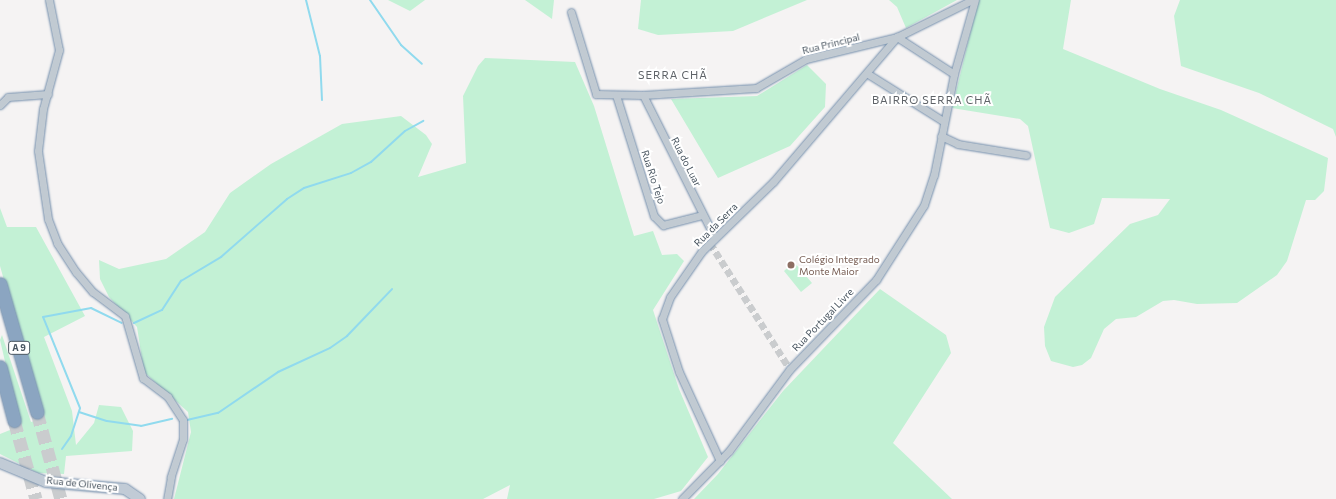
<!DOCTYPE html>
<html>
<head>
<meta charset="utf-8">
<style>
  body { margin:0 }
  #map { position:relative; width:1336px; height:499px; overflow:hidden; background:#f5f3f3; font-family:Commissioner,sans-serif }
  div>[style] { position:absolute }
  .green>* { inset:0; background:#c3f1d5 }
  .stream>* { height:2px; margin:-1px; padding:0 1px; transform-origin:1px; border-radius:1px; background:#90daee }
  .street-tunnel>* { height:7px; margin-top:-3.5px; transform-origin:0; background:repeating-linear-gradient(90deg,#caccce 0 7px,transparent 0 10.5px) }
  .highway-tunnel>* { height:13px; margin-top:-6.5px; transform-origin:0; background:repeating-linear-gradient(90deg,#caccce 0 13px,transparent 0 19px) }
  .roads { filter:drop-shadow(0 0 1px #7690ad) drop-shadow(0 0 1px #7690ad) }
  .street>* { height:7px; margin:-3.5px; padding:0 3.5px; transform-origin:3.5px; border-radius:3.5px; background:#c1cad2 }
  .secondary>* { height:10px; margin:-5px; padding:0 5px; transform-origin:5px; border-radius:5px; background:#c1cbd6 }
  .highway>* { height:13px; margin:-6.5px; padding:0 6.5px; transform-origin:6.5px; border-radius:6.5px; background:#8ba5c1 }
  .dots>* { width:11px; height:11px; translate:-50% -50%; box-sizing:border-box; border:2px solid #fff; border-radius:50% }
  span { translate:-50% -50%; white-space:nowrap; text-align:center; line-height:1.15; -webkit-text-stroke:4px #fff; paint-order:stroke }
  .shield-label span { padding:1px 3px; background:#fff; border:1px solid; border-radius:3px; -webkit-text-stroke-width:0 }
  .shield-label { font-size:9px; color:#4a5661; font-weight:700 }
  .street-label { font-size:10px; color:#4a5661 }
  .education-label { font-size:10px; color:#785e54 }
  .left { translate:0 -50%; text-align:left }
  .neighbourhood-label { font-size:11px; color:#5f6368; letter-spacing:1px }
</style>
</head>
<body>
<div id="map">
  <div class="green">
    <i style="clip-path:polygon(388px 0,425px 0,410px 11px)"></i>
    <i style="clip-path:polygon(525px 0,554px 0,552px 19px)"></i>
    <i style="clip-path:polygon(641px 0,807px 0,733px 31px,658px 35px,638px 29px)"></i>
    <i style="clip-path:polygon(889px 0,957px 0,906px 28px,897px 7px)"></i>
    <i style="clip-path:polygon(972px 0,1071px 0,1063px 49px,1160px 89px,1221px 110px,1328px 158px,1324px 191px,1315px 200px,1306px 200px,1287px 261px,1277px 275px,1237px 303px,1197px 304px,1174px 300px,1163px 301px,1136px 317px,1116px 319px,1104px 329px,1091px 358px,1082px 365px,1073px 367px,1051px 361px,1045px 346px,1044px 327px,1055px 297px,1130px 224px,1158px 215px,1170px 199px,1102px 198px,1094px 224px,1069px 233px,1050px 228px,1028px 126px,1020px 119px,952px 108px,976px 10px)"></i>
    <i style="clip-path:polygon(1180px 0,1336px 0,1336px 137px,1333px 129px,1259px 93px,1181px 66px,1174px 16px)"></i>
    <i style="clip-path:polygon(485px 58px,575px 62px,594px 106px,634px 236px,653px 231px,662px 255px,677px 254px,684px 261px,653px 310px,679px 389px,708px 457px,681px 491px,654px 499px,507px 499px,510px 485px,483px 499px,174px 499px,191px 432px,188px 412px,144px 372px,137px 327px,109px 297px,100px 279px,99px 260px,119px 269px,166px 259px,205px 232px,230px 193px,271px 164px,342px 124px,401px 116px,426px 135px,432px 144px,418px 177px,466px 163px,463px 96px,478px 66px)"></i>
    <i style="clip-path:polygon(807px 65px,826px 84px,825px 107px,790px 146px,718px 178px,671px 99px,757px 96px)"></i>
    <i style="clip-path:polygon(0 208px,7px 227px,36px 227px,85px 316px,44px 337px,72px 411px,76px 445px,94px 423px,99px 405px,121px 407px,133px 431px,132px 451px,66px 456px,64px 474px,38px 473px,0 454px,0 434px,20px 426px,0 340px,2px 335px,31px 422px,43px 418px,0 266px)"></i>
    <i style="clip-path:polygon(794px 262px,812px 283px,801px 292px,784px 271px)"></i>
    <i style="clip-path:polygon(880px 289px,946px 335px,951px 353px,893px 443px,952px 499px,694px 499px,718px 474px,783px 391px)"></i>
  </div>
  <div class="stream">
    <i style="left:306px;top:0;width:58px;rotate:76deg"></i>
    <i style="left:320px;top:56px;width:44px;rotate:87.4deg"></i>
    <i style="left:370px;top:0;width:55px;rotate:55.4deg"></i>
    <i style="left:401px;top:45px;width:28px;rotate:42deg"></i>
    <i style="left:134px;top:323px;width:31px;rotate:-25deg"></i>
    <i style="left:162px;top:310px;width:35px;rotate:-57deg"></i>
    <i style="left:181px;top:281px;width:47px;rotate:-31deg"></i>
    <i style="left:221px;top:257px;width:88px;rotate:-41.3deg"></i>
    <i style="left:287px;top:199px;width:20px;rotate:-33deg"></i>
    <i style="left:304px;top:188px;width:49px;rotate:-17.7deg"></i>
    <i style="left:351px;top:173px;width:23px;rotate:-29deg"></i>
    <i style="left:371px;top:162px;width:46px;rotate:-42.4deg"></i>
    <i style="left:405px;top:131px;width:21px;rotate:-29deg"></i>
    <i style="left:79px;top:412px;width:29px;rotate:18deg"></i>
    <i style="left:107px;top:421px;width:34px;rotate:8deg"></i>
    <i style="left:141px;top:426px;width:32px;rotate:-13deg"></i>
    <i style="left:187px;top:420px;width:32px;rotate:-13deg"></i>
    <i style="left:218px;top:413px;width:73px;rotate:-34.3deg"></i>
    <i style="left:278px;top:372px;width:57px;rotate:-24.8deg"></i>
    <i style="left:330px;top:348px;width:21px;rotate:-35deg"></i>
    <i style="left:347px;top:336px;width:65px;rotate:-46.2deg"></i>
    <i style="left:62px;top:449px;width:16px;rotate:-55deg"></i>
    <i style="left:71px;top:436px;width:29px;rotate:-72deg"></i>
    <i style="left:80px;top:408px;width:98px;rotate:-112.1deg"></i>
    <i style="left:43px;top:317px;width:49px;rotate:-10.6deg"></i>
    <i style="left:91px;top:308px;width:34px;rotate:26deg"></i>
  </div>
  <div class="street-tunnel">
    <i style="left:710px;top:243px;width:149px;rotate:57.6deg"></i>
  </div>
  <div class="highway-tunnel">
    <i style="left:37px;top:412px;width:90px;rotate:74.6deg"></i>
    <i style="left:14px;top:420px;width:82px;rotate:74.4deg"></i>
  </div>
  <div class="roads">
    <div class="street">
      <i style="left:49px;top:0;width:51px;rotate:78.7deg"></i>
      <i style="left:59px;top:50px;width:61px;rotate:105.2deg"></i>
      <i style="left:43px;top:109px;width:42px;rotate:96.8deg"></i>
      <i style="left:38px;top:151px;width:69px;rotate:81.6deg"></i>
      <i style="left:48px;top:219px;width:26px;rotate:69deg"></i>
      <i style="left:57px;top:243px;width:35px;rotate:57deg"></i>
      <i style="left:76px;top:272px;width:26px;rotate:50deg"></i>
      <i style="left:93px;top:292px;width:40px;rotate:37deg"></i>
      <i style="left:125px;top:316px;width:65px;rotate:73.8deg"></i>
      <i style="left:143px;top:378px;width:31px;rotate:37deg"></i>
      <i style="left:168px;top:397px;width:27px;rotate:57deg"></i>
      <i style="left:183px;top:420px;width:19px;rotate:90deg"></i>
      <i style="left:183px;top:439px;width:40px;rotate:108deg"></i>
      <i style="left:171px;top:477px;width:22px;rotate:100deg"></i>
      <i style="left:571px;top:12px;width:86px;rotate:73deg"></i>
      <i style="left:596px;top:94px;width:47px;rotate:1.2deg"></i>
      <i style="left:643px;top:95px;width:113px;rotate:-3.5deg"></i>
      <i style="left:756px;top:88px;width:58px;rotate:-30.1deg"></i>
      <i style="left:806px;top:59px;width:94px;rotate:-13.6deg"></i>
      <i style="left:897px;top:37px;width:84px;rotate:-26.3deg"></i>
      <i style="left:868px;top:74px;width:89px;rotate:32.1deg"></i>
      <i style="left:616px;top:95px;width:127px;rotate:72.6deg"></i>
      <i style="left:654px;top:216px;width:13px;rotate:45deg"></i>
      <i style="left:663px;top:225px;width:40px;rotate:-14.4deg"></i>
      <i style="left:643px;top:95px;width:160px;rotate:63.3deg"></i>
      <i style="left:0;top:105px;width:11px;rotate:-45deg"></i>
      <i style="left:8px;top:97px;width:40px;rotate:-4.3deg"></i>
      <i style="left:941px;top:136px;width:19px;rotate:25deg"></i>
      <i style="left:958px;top:144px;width:69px;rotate:9.2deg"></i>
      <i style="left:720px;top:461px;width:98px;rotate:-114.7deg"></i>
      <i style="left:679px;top:372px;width:56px;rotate:-107.8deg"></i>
      <i style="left:662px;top:319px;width:23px;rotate:-70deg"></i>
      <i style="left:670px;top:297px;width:56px;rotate:-55.2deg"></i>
      <i style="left:702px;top:251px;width:99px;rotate:-44.2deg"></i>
      <i style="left:773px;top:182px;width:191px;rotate:-49.5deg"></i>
      <i style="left:897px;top:37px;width:68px;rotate:33deg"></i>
      <i style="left:682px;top:499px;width:67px;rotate:-45.6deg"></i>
      <i style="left:729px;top:451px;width:102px;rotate:-53.4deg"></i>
      <i style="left:790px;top:369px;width:124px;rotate:-46deg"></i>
      <i style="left:876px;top:280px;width:89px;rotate:-57.4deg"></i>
      <i style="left:924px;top:205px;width:32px;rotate:-72deg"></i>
      <i style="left:934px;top:175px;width:103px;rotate:-78.8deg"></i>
      <i style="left:954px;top:74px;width:77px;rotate:-74.2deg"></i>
    </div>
    <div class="secondary">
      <i style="left:0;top:463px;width:50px;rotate:22.4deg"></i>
      <i style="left:46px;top:482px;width:79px;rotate:5.1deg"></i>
      <i style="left:125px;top:489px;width:18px;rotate:34deg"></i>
    </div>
    <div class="highway">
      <i style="left:0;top:284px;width:133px;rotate:73.9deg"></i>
      <i style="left:0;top:367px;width:55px;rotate:75.2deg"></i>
    </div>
  </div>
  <div class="dots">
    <i style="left:791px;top:265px;background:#8d6e63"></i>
  </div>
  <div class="shield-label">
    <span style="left:19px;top:348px">A 9</span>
  </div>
  <div class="street-label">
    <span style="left:831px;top:44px;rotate:-14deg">Rua Principal</span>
    <span style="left:686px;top:162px;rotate:63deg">Rua do Luar</span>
    <span style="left:653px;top:177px;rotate:72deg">Rua Rio Tejo</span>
    <span style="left:716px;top:225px;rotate:-45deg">Rua da Serra</span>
    <span style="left:823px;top:320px;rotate:-46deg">Rua Portugal Livre</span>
    <span style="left:82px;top:484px;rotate:6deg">Rua de Olivença</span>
  </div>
  <div class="education-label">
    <span class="left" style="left:799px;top:265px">Colégio Integrado<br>Monte Maior</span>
  </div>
  <div class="neighbourhood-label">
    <span style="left:673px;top:75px">SERRA CHÃ</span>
    <span style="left:932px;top:100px">BAIRRO SERRA CHÃ</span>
  </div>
</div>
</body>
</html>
